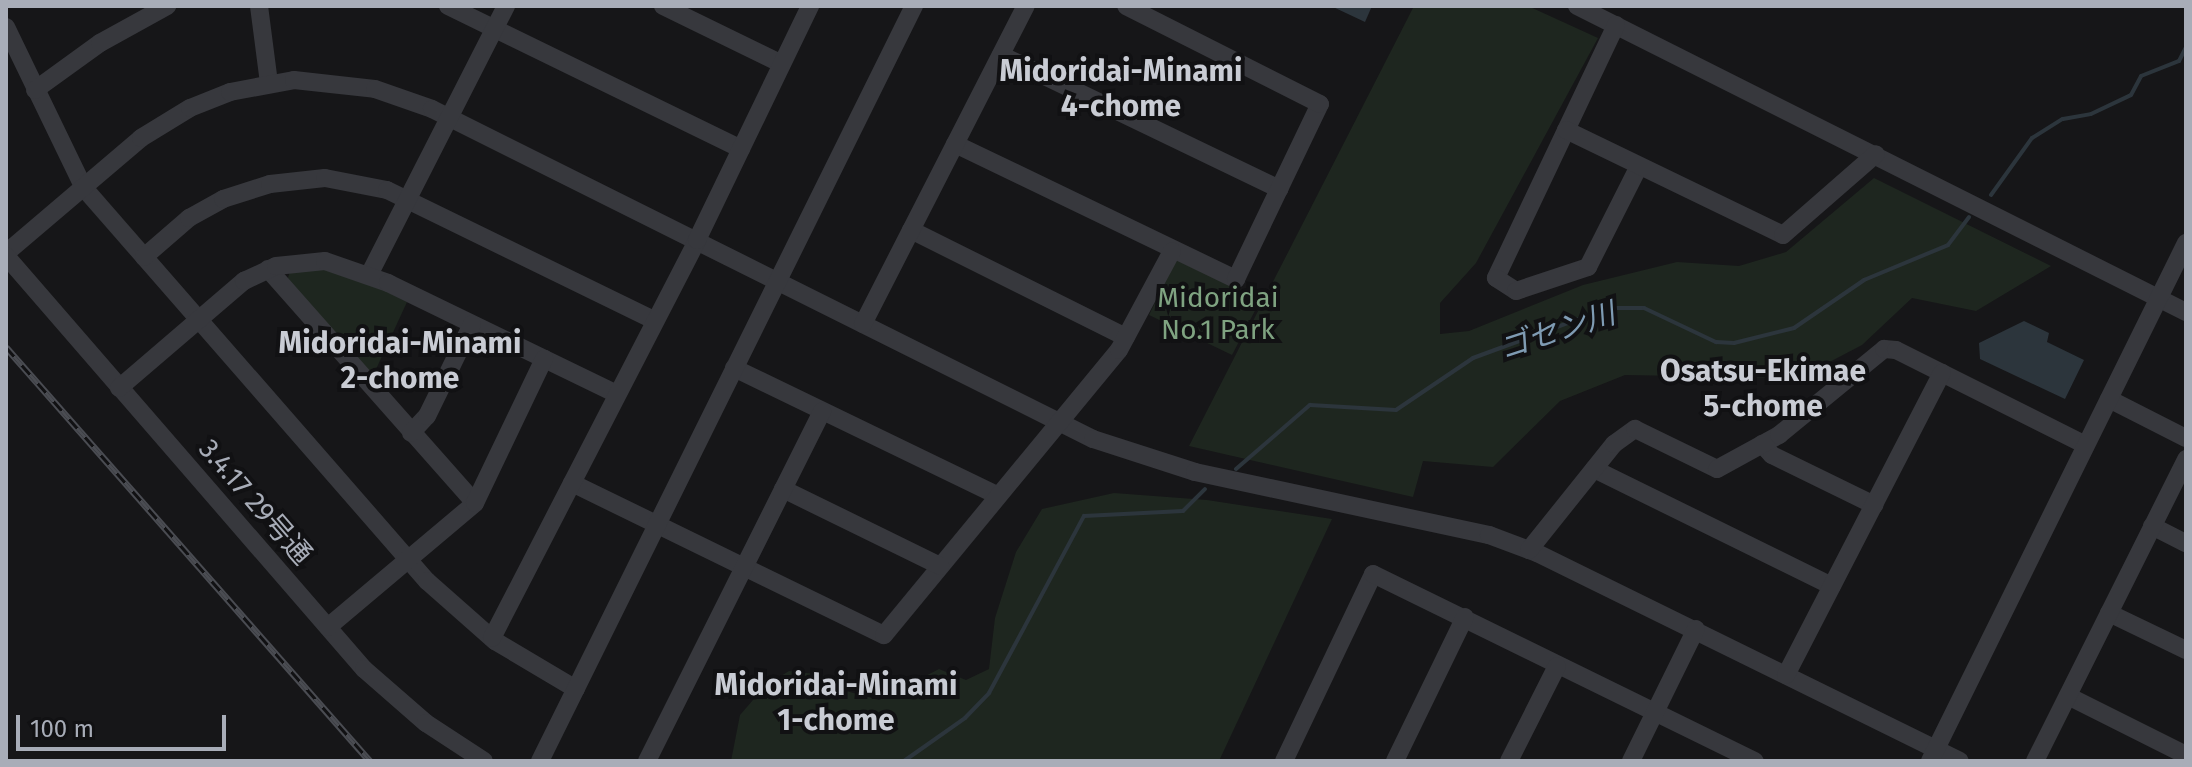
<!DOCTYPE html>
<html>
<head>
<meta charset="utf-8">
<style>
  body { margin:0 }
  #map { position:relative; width:2192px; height:767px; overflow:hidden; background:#161618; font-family:"Fira Sans","Noto Sans JP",sans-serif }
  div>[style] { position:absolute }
  .green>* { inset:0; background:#1e261f }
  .water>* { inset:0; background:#2c353c }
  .stream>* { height:4px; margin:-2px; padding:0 2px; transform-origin:2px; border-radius:2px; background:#2c353c }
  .minor>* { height:18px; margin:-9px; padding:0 9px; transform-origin:9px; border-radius:9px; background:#37383d }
  .rail>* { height:7px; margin-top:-3.5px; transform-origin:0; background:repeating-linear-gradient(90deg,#111113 0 12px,#4a4c52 0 24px); box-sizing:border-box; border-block:2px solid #4a4c52 }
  span { translate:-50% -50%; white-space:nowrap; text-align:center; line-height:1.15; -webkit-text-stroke:8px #111113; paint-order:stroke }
  .park-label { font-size:28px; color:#7fa381 }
  .street-label { font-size:28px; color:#a8adb8 }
  .neighbourhood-label { font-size:30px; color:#c9ccd4; font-weight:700 }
  .water-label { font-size:30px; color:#7f9bb3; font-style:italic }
  .frame { position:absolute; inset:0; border:8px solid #a8adb8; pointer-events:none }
  .scale { position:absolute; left:16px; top:715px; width:210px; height:36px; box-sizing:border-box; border:4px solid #a8adb8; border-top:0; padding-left:10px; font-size:24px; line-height:28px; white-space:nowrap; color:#a8adb8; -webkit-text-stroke:6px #111113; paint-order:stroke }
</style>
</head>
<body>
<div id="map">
  <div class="green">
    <i style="clip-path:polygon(1414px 6px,1528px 6px,1598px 38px,1476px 263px,1440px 303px,1440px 334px,1469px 331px,1583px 285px,1677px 262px,1739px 266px,1786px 252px,1874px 178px,2051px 266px,1976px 311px,1912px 298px,1862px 345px,1799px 378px,1625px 375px,1560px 401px,1493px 467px,1423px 461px,1413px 497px,1189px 446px)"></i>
    <i style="clip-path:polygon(1176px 260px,1261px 299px,1232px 355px,1149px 315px)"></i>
    <i style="clip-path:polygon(322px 268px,349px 272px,407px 302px,372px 378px,287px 281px,290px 271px)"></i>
    <i style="clip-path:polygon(1114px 493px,1207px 500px,1332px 519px,1219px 761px,731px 761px,740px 715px,765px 686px,789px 671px,824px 675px,846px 691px,879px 700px,939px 669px,966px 680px,989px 669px,995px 618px,1016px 552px,1042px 509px)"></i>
  </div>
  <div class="water">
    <i style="clip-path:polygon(1331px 6px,1372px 6px,1365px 22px)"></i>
    <i style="clip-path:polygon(2024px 321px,2049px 333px,2047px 342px,2084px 360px,2065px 399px,1980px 359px,1979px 343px)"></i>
  </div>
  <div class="stream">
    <i style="left:1991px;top:195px;width:70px;rotate:-54.3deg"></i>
    <i style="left:2032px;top:138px;width:36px;rotate:-32deg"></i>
    <i style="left:2063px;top:119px;width:28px;rotate:-10deg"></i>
    <i style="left:2091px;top:114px;width:44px;rotate:-25.4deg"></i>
    <i style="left:2131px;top:95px;width:21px;rotate:-62deg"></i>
    <i style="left:2141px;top:76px;width:41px;rotate:-21.5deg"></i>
    <i style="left:2179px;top:61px;width:16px;rotate:-63deg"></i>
    <i style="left:1236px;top:469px;width:98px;rotate:-40.9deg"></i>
    <i style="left:1310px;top:405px;width:86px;rotate:3.3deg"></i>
    <i style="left:1396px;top:410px;width:93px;rotate:-34deg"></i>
    <i style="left:1473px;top:358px;width:145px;rotate:-20.2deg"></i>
    <i style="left:1609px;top:308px;width:35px"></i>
    <i style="left:1644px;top:308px;width:80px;rotate:25.3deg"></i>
    <i style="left:1716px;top:342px;width:18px;rotate:3deg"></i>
    <i style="left:1734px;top:343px;width:62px;rotate:-14deg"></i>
    <i style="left:1794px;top:328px;width:85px;rotate:-34.4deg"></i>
    <i style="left:1864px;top:280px;width:91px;rotate:-22.6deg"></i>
    <i style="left:1948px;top:245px;width:35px;rotate:-53deg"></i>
    <i style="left:904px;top:761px;width:75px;rotate:-35.2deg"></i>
    <i style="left:965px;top:718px;width:35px;rotate:-46deg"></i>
    <i style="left:989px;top:693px;width:201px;rotate:-61.8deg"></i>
    <i style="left:1084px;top:516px;width:99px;rotate:-2.9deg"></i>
    <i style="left:1183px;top:511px;width:31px;rotate:-45deg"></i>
  </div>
  <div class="minor">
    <i style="left:259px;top:6px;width:78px;rotate:82.6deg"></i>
    <i style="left:448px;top:6px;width:326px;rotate:26deg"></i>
    <i style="left:663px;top:6px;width:132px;rotate:26deg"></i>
    <i style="left:1577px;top:6px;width:682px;rotate:26.68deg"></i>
    <i style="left:1616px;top:25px;width:280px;rotate:115.4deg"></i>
    <i style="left:1496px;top:278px;width:24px;rotate:33deg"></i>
    <i style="left:1516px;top:291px;width:76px;rotate:-18.4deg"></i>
    <i style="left:1588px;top:267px;width:113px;rotate:-63.2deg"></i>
    <i style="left:6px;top:27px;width:179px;rotate:64.2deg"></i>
    <i style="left:84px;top:188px;width:522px;rotate:48.89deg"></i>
    <i style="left:427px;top:581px;width:91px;rotate:41.4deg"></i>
    <i style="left:495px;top:641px;width:94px;rotate:30.7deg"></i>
    <i style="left:1001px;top:55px;width:309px;rotate:25.7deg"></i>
    <i style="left:35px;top:90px;width:80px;rotate:-35.9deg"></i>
    <i style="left:100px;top:43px;width:77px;rotate:-28.9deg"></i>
    <i style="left:1566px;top:130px;width:241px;rotate:25.8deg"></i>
    <i style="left:1783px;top:235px;width:123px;rotate:-41.1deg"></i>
    <i style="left:955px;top:144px;width:312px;rotate:25.7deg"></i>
    <i style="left:1236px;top:279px;width:194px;rotate:-64.4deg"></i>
    <i style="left:1320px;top:104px;width:217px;rotate:-153.2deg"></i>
    <i style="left:911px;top:230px;width:240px;rotate:26.5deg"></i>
    <i style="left:6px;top:253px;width:177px;rotate:-40.4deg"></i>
    <i style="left:141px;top:138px;width:57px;rotate:-31.5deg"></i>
    <i style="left:190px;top:108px;width:43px;rotate:-21.8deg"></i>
    <i style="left:230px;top:92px;width:65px;rotate:-10.6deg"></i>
    <i style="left:294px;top:80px;width:81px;rotate:6.3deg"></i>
    <i style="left:375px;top:89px;width:60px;rotate:19.3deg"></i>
    <i style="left:432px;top:109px;width:739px;rotate:26.53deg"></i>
    <i style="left:1093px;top:439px;width:107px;rotate:17.9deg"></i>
    <i style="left:1195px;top:472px;width:301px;rotate:12.1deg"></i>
    <i style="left:1489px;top:535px;width:51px;rotate:20.6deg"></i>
    <i style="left:1537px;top:553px;width:471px;rotate:26.2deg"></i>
    <i style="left:6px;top:256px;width:547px;rotate:49.08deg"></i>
    <i style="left:364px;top:669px;width:82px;rotate:41.1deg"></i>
    <i style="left:426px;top:723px;width:69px;rotate:33.2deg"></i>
    <i style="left:144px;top:257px;width:60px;rotate:-40.9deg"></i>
    <i style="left:189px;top:218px;width:39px;rotate:-29deg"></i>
    <i style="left:223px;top:199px;width:49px;rotate:-17.7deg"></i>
    <i style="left:270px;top:184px;width:55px;rotate:-6.2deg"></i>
    <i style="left:325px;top:178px;width:63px;rotate:11deg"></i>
    <i style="left:387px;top:190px;width:298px;rotate:26deg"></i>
    <i style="left:268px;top:269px;width:312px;rotate:48.5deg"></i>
    <i style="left:369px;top:275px;width:302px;rotate:-63deg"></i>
    <i style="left:863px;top:324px;width:357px;rotate:-62.9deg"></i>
    <i style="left:734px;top:368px;width:292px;rotate:25.8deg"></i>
    <i style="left:119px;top:388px;width:165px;rotate:-40.6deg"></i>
    <i style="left:244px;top:281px;width:35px;rotate:-25deg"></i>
    <i style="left:276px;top:266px;width:49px;rotate:-5.8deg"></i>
    <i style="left:325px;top:261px;width:67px;rotate:19.2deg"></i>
    <i style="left:388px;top:283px;width:254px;rotate:25.9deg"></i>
    <i style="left:2109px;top:399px;width:86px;rotate:26.9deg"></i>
    <i style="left:411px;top:433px;width:23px;rotate:-47deg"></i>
    <i style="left:427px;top:416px;width:102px;rotate:-63.9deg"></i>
    <i style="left:1762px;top:444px;width:15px;rotate:48deg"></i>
    <i style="left:1772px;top:455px;width:114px;rotate:26.1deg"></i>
    <i style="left:1594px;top:469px;width:265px;rotate:26.2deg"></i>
    <i style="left:572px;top:483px;width:347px;rotate:26deg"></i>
    <i style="left:884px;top:635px;width:369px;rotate:-50.5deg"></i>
    <i style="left:1119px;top:350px;width:112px;rotate:-61.8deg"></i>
    <i style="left:783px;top:489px;width:175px;rotate:26.1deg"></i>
    <i style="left:2152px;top:526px;width:38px;rotate:27deg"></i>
    <i style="left:1529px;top:550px;width:136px;rotate:-51.3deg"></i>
    <i style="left:1614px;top:444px;width:26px;rotate:-36deg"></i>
    <i style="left:1635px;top:429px;width:91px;rotate:26deg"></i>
    <i style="left:1717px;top:469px;width:71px;rotate:-28.7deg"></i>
    <i style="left:1779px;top:435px;width:136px;rotate:-39.3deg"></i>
    <i style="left:1884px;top:349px;width:12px;rotate:5deg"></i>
    <i style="left:1896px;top:350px;width:212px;rotate:26.6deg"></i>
    <i style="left:2109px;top:613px;width:85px;rotate:25.7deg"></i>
    <i style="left:328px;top:627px;width:192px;rotate:-40.1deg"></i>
    <i style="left:475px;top:503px;width:160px;rotate:-64.4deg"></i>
    <i style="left:492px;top:638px;width:448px;rotate:-62.7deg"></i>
    <i style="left:697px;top:240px;width:260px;rotate:-64.2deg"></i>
    <i style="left:1786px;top:675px;width:340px;rotate:-62.7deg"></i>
    <i style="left:2068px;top:696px;width:132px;rotate:26.6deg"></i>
    <i style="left:540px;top:761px;width:843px;rotate:-63.65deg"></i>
    <i style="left:647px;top:761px;width:391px;rotate:-63.4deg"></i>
    <i style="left:1284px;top:761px;width:207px;rotate:-64.5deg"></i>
    <i style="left:1373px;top:574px;width:425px;rotate:26.1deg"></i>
    <i style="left:1395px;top:761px;width:160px;rotate:-64.1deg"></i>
    <i style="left:1509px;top:761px;width:106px;rotate:-63.2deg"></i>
    <i style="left:1631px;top:761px;width:147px;rotate:-63.8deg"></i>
    <i style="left:1930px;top:761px;width:578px;rotate:-63.7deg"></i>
    <i style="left:2035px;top:761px;width:338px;rotate:-63.4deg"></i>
  </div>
  <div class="rail">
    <i style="left:6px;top:347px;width:551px;rotate:48.68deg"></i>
  </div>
  <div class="park-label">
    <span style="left:1218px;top:314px">Midoridai<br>No.1 Park</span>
  </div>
  <div class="street-label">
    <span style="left:255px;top:502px;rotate:49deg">3.4.17 29号通</span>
  </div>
  <div class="neighbourhood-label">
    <span style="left:1121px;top:88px">Midoridai-Minami<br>4-chome</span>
    <span style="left:400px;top:360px">Midoridai-Minami<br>2-chome</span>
    <span style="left:1763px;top:388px">Osatsu-Ekimae<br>5-chome</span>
    <span style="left:836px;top:702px">Midoridai-Minami<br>1-chome</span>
  </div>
  <div class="water-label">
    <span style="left:1557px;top:331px;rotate:-18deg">ゴセン川</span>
  </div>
  <div class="frame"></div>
  <div class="scale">100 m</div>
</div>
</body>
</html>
